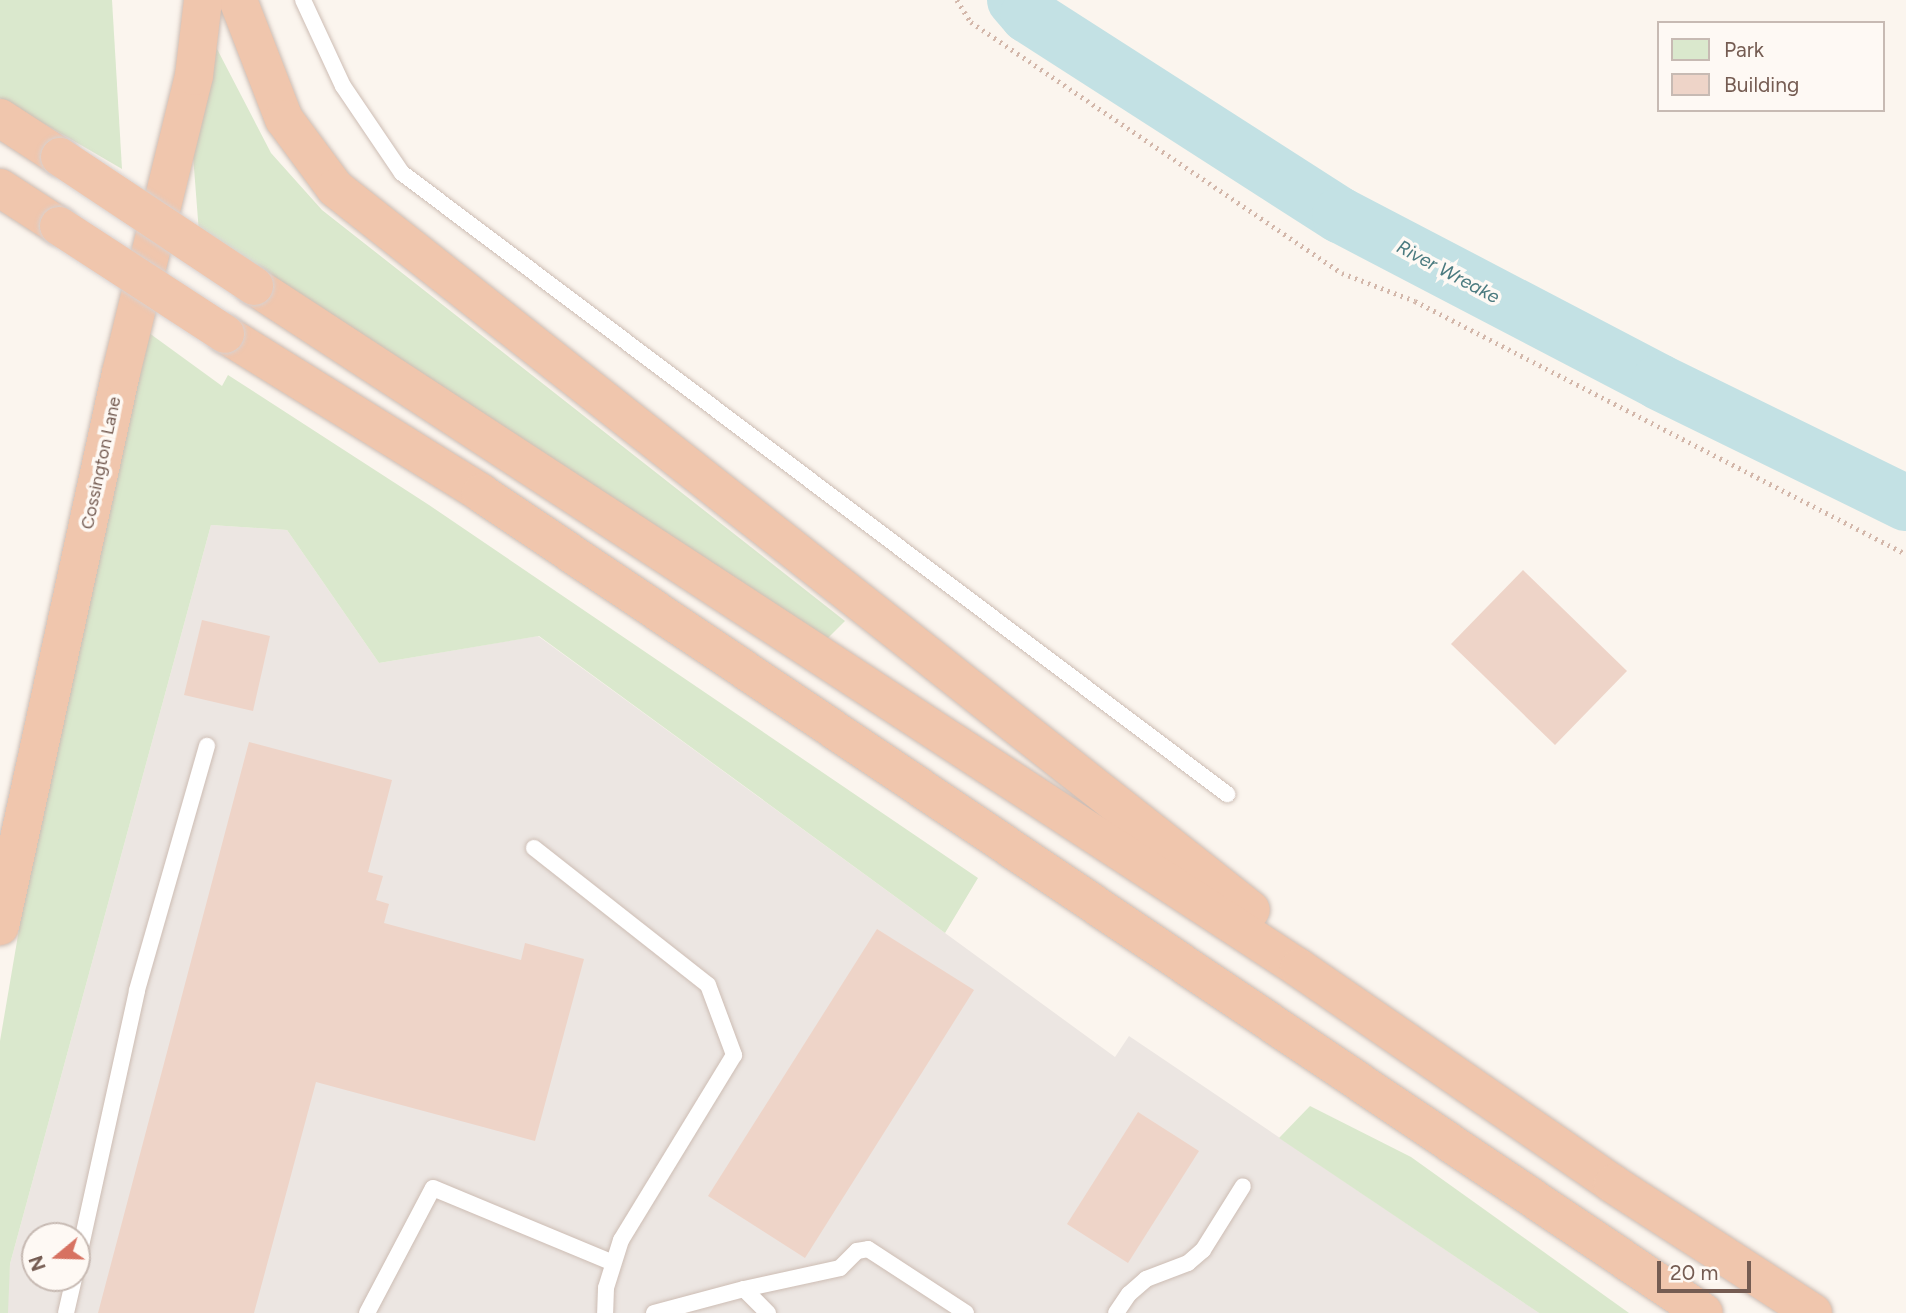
<!DOCTYPE html>
<html>
<head>
<meta charset="utf-8">
<style>
  body { margin:0 }
  #map { position:relative; width:1906px; height:1313px; overflow:hidden; background:#fbf5ee; font-family:Figtree,sans-serif }
  div>[style] { position:absolute }
  .industrial>* { inset:0; background:#ece6e2 }
  .green>* { inset:0; background:#dae8cd }
  .river>* { height:56px; margin:-28px; padding:0 28px; transform-origin:28px; border-radius:28px; background:#c3e1e4 }
  .building>* { inset:0; background:#eed4c8 }
  .path>* { height:4.5px; margin-top:-2.25px; transform-origin:0; background:repeating-linear-gradient(90deg,#d3b7aa 0 2px,transparent 0 7px) }
  .roads { filter:drop-shadow(0 0 2px #cdbdb4) drop-shadow(0 0 2px #cdbdb4) }
  .service>* { height:16px; margin:-8px; padding:0 8px; transform-origin:8px; border-radius:8px; background:#fff }
  .trunk>* { height:38px; margin:-19px; padding:0 19px; transform-origin:19px; border-radius:19px; background:#f0c6ad }
  .bridges { filter:drop-shadow(0 0 2px #d8d1cf) drop-shadow(0 0 2px #d8d1cf) }
  .trunk-bridge>* { height:38px; margin:-19px; padding:0 19px; transform-origin:19px; border-radius:19px; background:#f0c6ad }
  span { translate:-50% -50%; white-space:nowrap; text-align:center; line-height:1.15; -webkit-text-stroke:7px #fef9f4; paint-order:stroke }
  .street-label { font-size:18px; color:#755c52 }
  .water-label { font-size:19px; color:#4a7a7f; font-style:italic }
  .legend { position:absolute; left:1657px; top:21px; width:228px; height:91px; box-sizing:border-box; background:#fef9f4; border:2px solid #c7bab3; margin:0; padding:9px 12px; list-style:none; font-size:21px; color:#755c52 }
  .legend li { display:flex; align-items:center; gap:14px; height:35px }
  .legend b { width:35px; border:2px solid #c7bab3 }
  .north { position:absolute; left:21px; top:1222px; width:70px; height:70px; box-sizing:border-box; background:#fef9f4; border:2px solid #c7bab3; border-radius:50%; rotate:251deg; font-size:19px; font-weight:700; line-height:28px; text-align:center; color:#755c52 }
  .north::after { content:''; display:block; margin:auto; width:24px; height:32px; background:#d77261; clip-path:polygon(50% 0,100% 100%,50% 72%,0 100%) }
  .scale { position:absolute; left:1657px; top:1261px; width:94px; height:32px; box-sizing:border-box; border:4px solid #755c52; border-top:0; padding-left:9px; font-size:21px; line-height:24px; white-space:nowrap; color:#755c52; -webkit-text-stroke:5px #fef9f4; paint-order:stroke }
</style>
</head>
<body>
<div id="map">
  <div class="industrial">
    <i style="clip-path:polygon(evenodd,211px 525px,287px 530px,379px 663px,538px 636px,1115px 1057px,1129px 1036px,1539px 1313px,6px 1313px,10px 1264px,211px 525px,35px 1236px,77px 1236px,77px 1278px,35px 1278px,35px 1236px)"></i>
  </div>
  <div class="green">
    <i style="clip-path:polygon(0 0,112px 0,122px 169px,0 98px)"></i>
    <i style="clip-path:polygon(216px 47px,271px 153px,322px 210px,845px 621px,827px 639px,199px 233px,193px 155px)"></i>
    <i style="clip-path:polygon(145px 330px,222px 386px,228px 375px,429px 505px,978px 878px,945px 933px,539px 636px,379px 663px,287px 530px,211px 525px,10px 1264px,8px 1313px,0 1313px,0 1041px,39px 812px)"></i>
    <i style="clip-path:polygon(1310px 1106px,1411px 1157px,1629px 1313px,1539px 1313px,1279px 1138px)"></i>
  </div>
  <div class="river">
    <i style="left:1015px;top:0;width:20px;rotate:49deg"></i>
    <i style="left:1028px;top:15px;width:371px;rotate:32.7deg"></i>
    <i style="left:1340px;top:215px;width:360px;rotate:27.6deg"></i>
    <i style="left:1659px;top:382px;width:275px;rotate:26.1deg"></i>
  </div>
  <div class="building">
    <i style="clip-path:polygon(1523px 570px,1627px 671px,1555px 745px,1451px 644px)"></i>
    <i style="clip-path:polygon(202px 620px,270px 636px,253px 711px,184px 695px)"></i>
    <i style="clip-path:polygon(249px 742px,392px 780px,368px 872px,383px 876px,376px 900px,389px 904px,384px 923px,521px 960px,525px 943px,584px 959px,535px 1141px,316px 1082px,254px 1313px,98px 1313px)"></i>
    <i style="clip-path:polygon(877px 929px,974px 990px,805px 1258px,708px 1196px)"></i>
    <i style="clip-path:polygon(1138px 1112px,1199px 1151px,1128px 1263px,1067px 1224px)"></i>
  </div>
  <div class="path">
    <i style="left:957px;top:0;width:26px;rotate:58deg"></i>
    <i style="left:971px;top:22px;width:448px;rotate:34.1deg"></i>
    <i style="left:1342px;top:273px;width:78px;rotate:21deg"></i>
    <i style="left:1415px;top:301px;width:552px;rotate:27.26deg"></i>
  </div>
  <div class="roads">
    <div class="service">
      <i style="left:303px;top:0;width:95px;rotate:65.1deg"></i>
      <i style="left:343px;top:86px;width:105px;rotate:55.9deg"></i>
      <i style="left:402px;top:173px;width:1033px;rotate:36.97deg"></i>
      <i style="left:534px;top:848px;width:221px;rotate:38.2deg"></i>
      <i style="left:708px;top:985px;width:75px;rotate:69.6deg"></i>
      <i style="left:734px;top:1055px;width:217px;rotate:121.4deg"></i>
      <i style="left:621px;top:1240px;width:50px;rotate:107.4deg"></i>
      <i style="left:606px;top:1288px;width:25px;rotate:92deg"></i>
      <i style="left:77px;top:1264px;width:280px;rotate:-77.6deg"></i>
      <i style="left:137px;top:990px;width:254px;rotate:-74deg"></i>
      <i style="left:744px;top:1289px;width:34px;rotate:45deg"></i>
      <i style="left:66px;top:1313px;width:36px;rotate:-77deg"></i>
      <i style="left:367px;top:1313px;width:141px;rotate:-62.2deg"></i>
      <i style="left:433px;top:1188px;width:195px;rotate:22.6deg"></i>
      <i style="left:654px;top:1313px;width:93px;rotate:-14.9deg"></i>
      <i style="left:744px;top:1289px;width:98px;rotate:-12.3deg"></i>
      <i style="left:840px;top:1268px;width:24px;rotate:-45deg"></i>
      <i style="left:857px;top:1251px;width:11px;rotate:-10deg"></i>
      <i style="left:868px;top:1249px;width:117px;rotate:33.1deg"></i>
      <i style="left:1116px;top:1313px;width:23px;rotate:-56deg"></i>
      <i style="left:1129px;top:1294px;width:23px;rotate:-41deg"></i>
      <i style="left:1146px;top:1279px;width:45px;rotate:-20.9deg"></i>
      <i style="left:1188px;top:1263px;width:20px;rotate:-41deg"></i>
      <i style="left:1203px;top:1250px;width:75px;rotate:-58deg"></i>
    </div>
    <div class="trunk">
      <i style="left:238px;top:0;width:128px;rotate:68.9deg"></i>
      <i style="left:284px;top:119px;width:86px;rotate:53.5deg"></i>
      <i style="left:335px;top:188px;width:1166px;rotate:38.25deg"></i>
      <i style="left:0;top:118px;width:72px;rotate:33deg"></i>
      <i style="left:0;top:188px;width:70px;rotate:32.8deg"></i>
      <i style="left:254px;top:286px;width:1248px;rotate:33.13deg"></i>
      <i style="left:1299px;top:968px;width:381px;rotate:34.5deg"></i>
      <i style="left:1613px;top:1184px;width:238px;rotate:32.8deg"></i>
      <i style="left:225px;top:334px;width:301px;rotate:31.8deg"></i>
      <i style="left:481px;top:493px;width:1472px;rotate:33.84deg"></i>
      <i style="left:0;top:926px;width:566px;rotate:-77.66deg"></i>
      <i style="left:121px;top:373px;width:306px;rotate:-76.2deg"></i>
      <i style="left:194px;top:76px;width:77px;rotate:-83.2deg"></i>
    </div>
  </div>
  <div class="bridges">
    <div class="trunk-bridge">
      <i style="left:60px;top:157px;width:233px;rotate:33.6deg"></i>
      <i style="left:59px;top:226px;width:198px;rotate:33deg"></i>
    </div>
  </div>
  <div class="street-label">
    <span style="left:101px;top:463px;rotate:-78deg">Cossington Lane</span>
  </div>
  <div class="water-label">
    <span style="left:1448px;top:272px;rotate:28deg">River Wreake</span>
  </div>
  <ul class="legend">
  <li><b style="height:19px;background:#dae8cd"></b>Park</li>
  <li><b style="height:19px;background:#eed4c8"></b>Building</li>
  </ul>
  <div class="north">N</div>
  <div class="scale">20 m</div>
</div>
</body>
</html>
